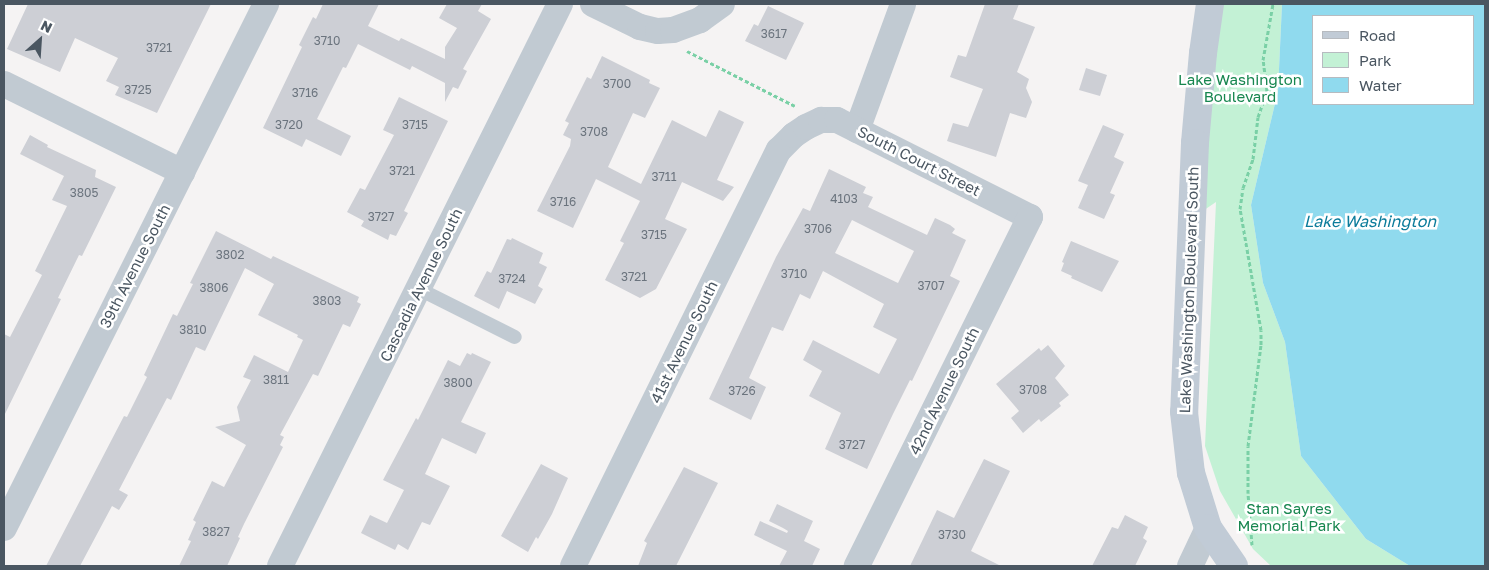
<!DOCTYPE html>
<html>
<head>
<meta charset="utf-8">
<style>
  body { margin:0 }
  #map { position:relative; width:1489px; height:570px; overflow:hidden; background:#f5f3f3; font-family:"Golos Text",sans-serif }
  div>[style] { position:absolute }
  .green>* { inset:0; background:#c3f1d5 }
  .water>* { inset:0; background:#90daee }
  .building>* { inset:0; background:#cdcfd5 }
  .path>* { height:3px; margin-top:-1.5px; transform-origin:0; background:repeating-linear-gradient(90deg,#7ad0a6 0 4px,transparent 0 6.5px) }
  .lane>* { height:14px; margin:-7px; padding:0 7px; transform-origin:7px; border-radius:7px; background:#c1cad2 }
  .street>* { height:26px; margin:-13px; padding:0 13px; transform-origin:13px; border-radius:13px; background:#c1cad2 }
  .secondary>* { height:28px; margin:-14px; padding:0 14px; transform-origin:14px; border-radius:14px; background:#c1cbd6 }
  span { translate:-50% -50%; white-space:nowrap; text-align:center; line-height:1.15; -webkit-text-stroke:5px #fff; paint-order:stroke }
  .number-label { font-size:12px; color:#6b747e }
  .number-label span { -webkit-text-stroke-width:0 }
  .park-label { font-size:15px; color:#17864f }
  .street-label { font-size:15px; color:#4a5661 }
  .water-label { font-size:16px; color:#0c7c9b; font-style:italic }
  .frame { position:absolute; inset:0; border:5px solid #4a5661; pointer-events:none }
  .legend { position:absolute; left:1312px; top:15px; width:162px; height:90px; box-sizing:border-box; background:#fff; border:1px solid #b7bbc0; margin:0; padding:6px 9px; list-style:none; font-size:15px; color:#4a5661 }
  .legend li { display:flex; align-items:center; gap:10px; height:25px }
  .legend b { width:25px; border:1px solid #b7bbc0 }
  .north { position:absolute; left:15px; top:15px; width:50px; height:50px; -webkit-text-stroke:4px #fff; paint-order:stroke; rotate:26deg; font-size:14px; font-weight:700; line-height:20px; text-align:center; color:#4a5661 }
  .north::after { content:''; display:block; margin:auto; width:18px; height:22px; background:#4a5661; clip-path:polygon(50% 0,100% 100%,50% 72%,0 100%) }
</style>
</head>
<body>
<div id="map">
  <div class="green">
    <i style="clip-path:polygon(1211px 4px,1282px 4px,1278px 91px,1251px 205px,1263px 283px,1285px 342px,1301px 456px,1366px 539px,1410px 566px,1271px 566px,1253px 549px,1220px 491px,1205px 446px,1216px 202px,1191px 219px)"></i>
  </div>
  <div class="water">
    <i style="clip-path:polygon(evenodd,1282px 4px,1485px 4px,1485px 566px,1410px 566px,1366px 539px,1301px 456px,1285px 342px,1263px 283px,1251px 205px,1278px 91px,1282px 4px,1313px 16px,1473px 16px,1473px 104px,1313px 104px,1313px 16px)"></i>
  </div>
  <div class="building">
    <i style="clip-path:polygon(28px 4px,211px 4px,157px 113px,115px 95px,119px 87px,106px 81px,118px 58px,75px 38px,60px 72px,7px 49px)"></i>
    <i style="clip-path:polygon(323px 4px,379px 4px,368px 26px,399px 41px,401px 38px,445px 59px,445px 47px,457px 28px,439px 18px,447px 4px,482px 4px,478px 11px,491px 19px,463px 69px,467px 71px,458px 89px,453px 87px,445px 102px,445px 83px,412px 66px,410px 70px,358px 44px,346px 68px,343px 67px,317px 119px,351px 136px,341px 156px,306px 139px,302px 147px,263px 128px,302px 47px,299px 45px,313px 17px,316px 19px)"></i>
    <i style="clip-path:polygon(985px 4px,1019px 4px,1013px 19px,1035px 27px,1017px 72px,1029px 79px,1026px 88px,1032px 102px,1026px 118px,1010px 113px,996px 157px,947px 141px,953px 123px,968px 127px,983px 89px,950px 77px,958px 55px,966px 57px)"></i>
    <i style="clip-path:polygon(768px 6px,804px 23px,786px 60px,745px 41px,754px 24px,758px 26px)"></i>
    <i style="clip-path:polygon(602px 56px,650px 80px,649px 83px,660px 88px,645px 118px,633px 113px,608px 167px,641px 184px,672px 120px,706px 137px,719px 110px,744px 122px,717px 180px,734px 187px,723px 201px,682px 182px,665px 219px,687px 229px,656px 289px,640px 298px,605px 280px,624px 243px,620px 241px,640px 201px,596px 179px,573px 228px,537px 211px,570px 146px,571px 139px,563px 135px,569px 123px,565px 121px,587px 77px,591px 79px)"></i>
    <i style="clip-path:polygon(1086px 68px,1107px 75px,1100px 96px,1079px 90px)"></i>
    <i style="clip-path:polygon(399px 97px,448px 121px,404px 211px,408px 213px,396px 236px,390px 234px,388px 240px,361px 226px,364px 221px,347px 212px,360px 188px,365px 190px,394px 135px,383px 130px)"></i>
    <i style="clip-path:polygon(1103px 125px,1124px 134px,1114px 157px,1124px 162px,1110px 193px,1115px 195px,1104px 219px,1078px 208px,1088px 185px,1078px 181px)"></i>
    <i style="clip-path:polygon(30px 135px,48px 145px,47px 147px,96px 170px,95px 177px,116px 187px,82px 256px,79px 255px,58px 298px,61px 299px,4px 416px,4px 334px,10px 337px,42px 275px,35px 271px,67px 206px,52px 200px,64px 176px,20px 154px)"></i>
    <i style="clip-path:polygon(evenodd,829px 169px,866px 187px,863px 193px,873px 197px,868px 207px,927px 235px,935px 218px,950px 225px,955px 229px,952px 233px,966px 240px,950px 276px,960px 281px,912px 381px,910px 380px,893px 414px,867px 469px,825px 449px,841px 413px,809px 396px,822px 371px,803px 360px,813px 340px,879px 374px,897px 339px,873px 327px,884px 304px,823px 271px,810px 299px,800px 294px,783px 331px,772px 327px,749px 378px,766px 387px,751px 420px,709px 399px,776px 257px,803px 208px,810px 211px,829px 169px,852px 220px,914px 251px,898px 283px,835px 253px,852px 220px)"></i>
    <i style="clip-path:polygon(216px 231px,271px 259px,273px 256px,359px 297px,357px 302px,361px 304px,350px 327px,343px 324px,318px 376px,313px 374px,280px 435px,284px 437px,280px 445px,283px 447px,244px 524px,238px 537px,240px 538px,227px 566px,179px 566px,191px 541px,188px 540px,196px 522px,193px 520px,212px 481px,224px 487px,246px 445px,215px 427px,240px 421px,237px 407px,251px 380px,243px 377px,254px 355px,288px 372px,303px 340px,297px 337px,298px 335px,258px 315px,274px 284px,245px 268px,205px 351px,196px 347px,171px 400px,167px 398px,119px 490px,128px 495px,119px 510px,112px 506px,80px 566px,46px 566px,124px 416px,127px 417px,147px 377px,144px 375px,173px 314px,177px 316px,193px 284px,190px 283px)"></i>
    <i style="clip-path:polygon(512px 238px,543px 253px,539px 263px,547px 267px,538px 286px,543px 289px,535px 304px,507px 291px,499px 309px,474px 296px,487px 271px,491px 273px,507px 239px,511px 240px)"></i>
    <i style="clip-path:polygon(1071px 241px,1119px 261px,1102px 292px,1071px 278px,1072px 276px,1061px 271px,1064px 263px,1062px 262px)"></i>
    <i style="clip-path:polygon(1048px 345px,1065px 366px,1055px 378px,1069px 395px,1059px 403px,1061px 406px,1041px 422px,1039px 419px,1023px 433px,1011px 418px,1019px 411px,996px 384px,1039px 348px,1041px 351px)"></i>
    <i style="clip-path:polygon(467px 353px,471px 355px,472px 353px,491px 362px,461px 422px,486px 433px,476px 454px,442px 438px,425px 474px,450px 486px,430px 525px,422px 522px,408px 550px,398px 544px,395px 550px,361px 533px,370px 515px,387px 523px,404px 490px,383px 480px,416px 418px,418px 420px,448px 360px,460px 366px)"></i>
    <i style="clip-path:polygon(984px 459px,1010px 471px,971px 551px,1001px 566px,910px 566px,937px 510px,954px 518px)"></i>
    <i style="clip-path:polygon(541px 464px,568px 478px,552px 514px,538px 539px,536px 537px,528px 552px,501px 536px)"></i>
    <i style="clip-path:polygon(684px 467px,718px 483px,676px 566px,638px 566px,647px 543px,644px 541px)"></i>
    <i style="clip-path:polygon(777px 504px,813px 521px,804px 541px,820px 549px,812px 566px,779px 566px,787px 551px,754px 535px,760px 521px,787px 533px,788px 531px,783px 528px,769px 521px)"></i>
    <i style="clip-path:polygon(1125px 515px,1148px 527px,1143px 538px,1147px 541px,1135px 566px,1092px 566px,1112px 527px,1118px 529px)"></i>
  </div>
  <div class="path">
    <i style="left:687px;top:51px;width:121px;rotate:27deg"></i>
    <i style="left:1252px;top:545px;width:52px;rotate:-94.4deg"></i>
    <i style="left:1248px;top:493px;width:47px;rotate:-90deg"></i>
    <i style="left:1248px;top:446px;width:102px;rotate:-82.7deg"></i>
    <i style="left:1261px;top:345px;width:15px;rotate:-90deg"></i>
    <i style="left:1261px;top:330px;width:123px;rotate:-99.8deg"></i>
    <i style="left:1240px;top:209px;width:21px;rotate:-82deg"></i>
    <i style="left:1243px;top:188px;width:31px;rotate:-71deg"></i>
    <i style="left:1253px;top:159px;width:42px;rotate:-83.2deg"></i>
    <i style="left:1258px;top:117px;width:28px;rotate:-71deg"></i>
    <i style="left:1267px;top:91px;width:31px;rotate:-97deg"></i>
    <i style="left:1263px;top:60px;width:57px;rotate:-79.9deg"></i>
  </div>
  <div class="lane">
    <i style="left:419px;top:289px;width:107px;rotate:26.6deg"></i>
  </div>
  <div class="street">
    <i style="left:593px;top:4px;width:52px;rotate:26.1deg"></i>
    <i style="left:640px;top:27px;width:18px;rotate:13deg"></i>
    <i style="left:658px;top:31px;width:15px;rotate:-4deg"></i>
    <i style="left:673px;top:30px;width:29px;rotate:-20deg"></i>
    <i style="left:700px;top:20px;width:27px;rotate:-36deg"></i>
    <i style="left:4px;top:84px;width:199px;rotate:26.3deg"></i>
    <i style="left:857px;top:130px;width:134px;rotate:-69.9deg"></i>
    <i style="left:4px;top:528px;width:586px;rotate:-63.43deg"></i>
    <i style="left:280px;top:566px;width:628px;rotate:-63.52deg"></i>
    <i style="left:573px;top:566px;width:464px;rotate:-63.7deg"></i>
    <i style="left:779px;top:150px;width:21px;rotate:-45deg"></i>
    <i style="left:794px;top:135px;width:14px;rotate:-34deg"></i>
    <i style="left:806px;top:127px;width:17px;rotate:-25deg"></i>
    <i style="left:821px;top:120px;width:16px"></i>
    <i style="left:837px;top:120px;width:216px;rotate:26.7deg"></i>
    <i style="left:1030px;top:217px;width:390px;rotate:116.4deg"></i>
    <i style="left:1190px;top:566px;width:42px;rotate:-64.7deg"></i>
  </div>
  <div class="secondary">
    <i style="left:1210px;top:4px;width:49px;rotate:98.1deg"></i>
    <i style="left:1203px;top:53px;width:90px;rotate:95.1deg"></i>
    <i style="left:1195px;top:143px;width:269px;rotate:92.3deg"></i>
    <i style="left:1184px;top:412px;width:61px;rotate:83.5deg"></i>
    <i style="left:1191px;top:473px;width:58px;rotate:72.8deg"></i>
    <i style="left:1208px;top:528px;width:46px;rotate:55.6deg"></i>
  </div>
  <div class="number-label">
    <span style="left:774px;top:34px">3617</span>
    <span style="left:327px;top:41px">3710</span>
    <span style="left:159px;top:48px">3721</span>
    <span style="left:617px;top:84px">3700</span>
    <span style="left:138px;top:90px">3725</span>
    <span style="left:305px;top:93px">3716</span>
    <span style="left:289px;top:125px">3720</span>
    <span style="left:415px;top:125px">3715</span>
    <span style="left:594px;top:132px">3708</span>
    <span style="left:402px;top:171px">3721</span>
    <span style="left:664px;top:177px">3711</span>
    <span style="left:84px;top:193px">3805</span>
    <span style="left:844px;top:199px">4103</span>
    <span style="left:563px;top:202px">3716</span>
    <span style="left:381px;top:217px">3727</span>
    <span style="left:818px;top:229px">3706</span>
    <span style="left:654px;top:235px">3715</span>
    <span style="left:230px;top:255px">3802</span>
    <span style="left:794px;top:274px">3710</span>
    <span style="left:634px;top:277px">3721</span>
    <span style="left:512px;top:279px">3724</span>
    <span style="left:931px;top:286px">3707</span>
    <span style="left:214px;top:288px">3806</span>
    <span style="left:327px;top:301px">3803</span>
    <span style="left:193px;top:330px">3810</span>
    <span style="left:276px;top:380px">3811</span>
    <span style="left:458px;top:383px">3800</span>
    <span style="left:1033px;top:390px">3708</span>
    <span style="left:742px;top:391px">3726</span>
    <span style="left:852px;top:445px">3727</span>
    <span style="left:216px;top:532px">3827</span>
    <span style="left:952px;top:535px">3730</span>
  </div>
  <div class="park-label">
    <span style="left:1240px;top:88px">Lake Washington<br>Boulevard</span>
    <span style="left:1289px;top:517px">Stan Sayres<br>Memorial Park</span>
  </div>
  <div class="street-label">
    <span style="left:919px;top:161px;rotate:27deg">South Court Street</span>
    <span style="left:135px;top:266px;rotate:-63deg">39th Avenue South</span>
    <span style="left:421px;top:285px;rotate:-64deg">Cascadia Avenue South</span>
    <span style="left:1189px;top:290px;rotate:-88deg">Lake Washington Boulevard South</span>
    <span style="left:684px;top:342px;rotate:-64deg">41st Avenue South</span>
    <span style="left:944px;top:391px;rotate:-64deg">42nd Avenue South</span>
  </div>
  <div class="water-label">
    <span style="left:1370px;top:221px">Lake Washington</span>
  </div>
  <div class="frame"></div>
  <ul class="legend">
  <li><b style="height:6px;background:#c1cbd6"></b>Road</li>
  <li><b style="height:14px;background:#c3f1d5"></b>Park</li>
  <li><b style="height:14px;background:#90daee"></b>Water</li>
  </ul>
  <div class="north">N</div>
</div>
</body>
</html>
